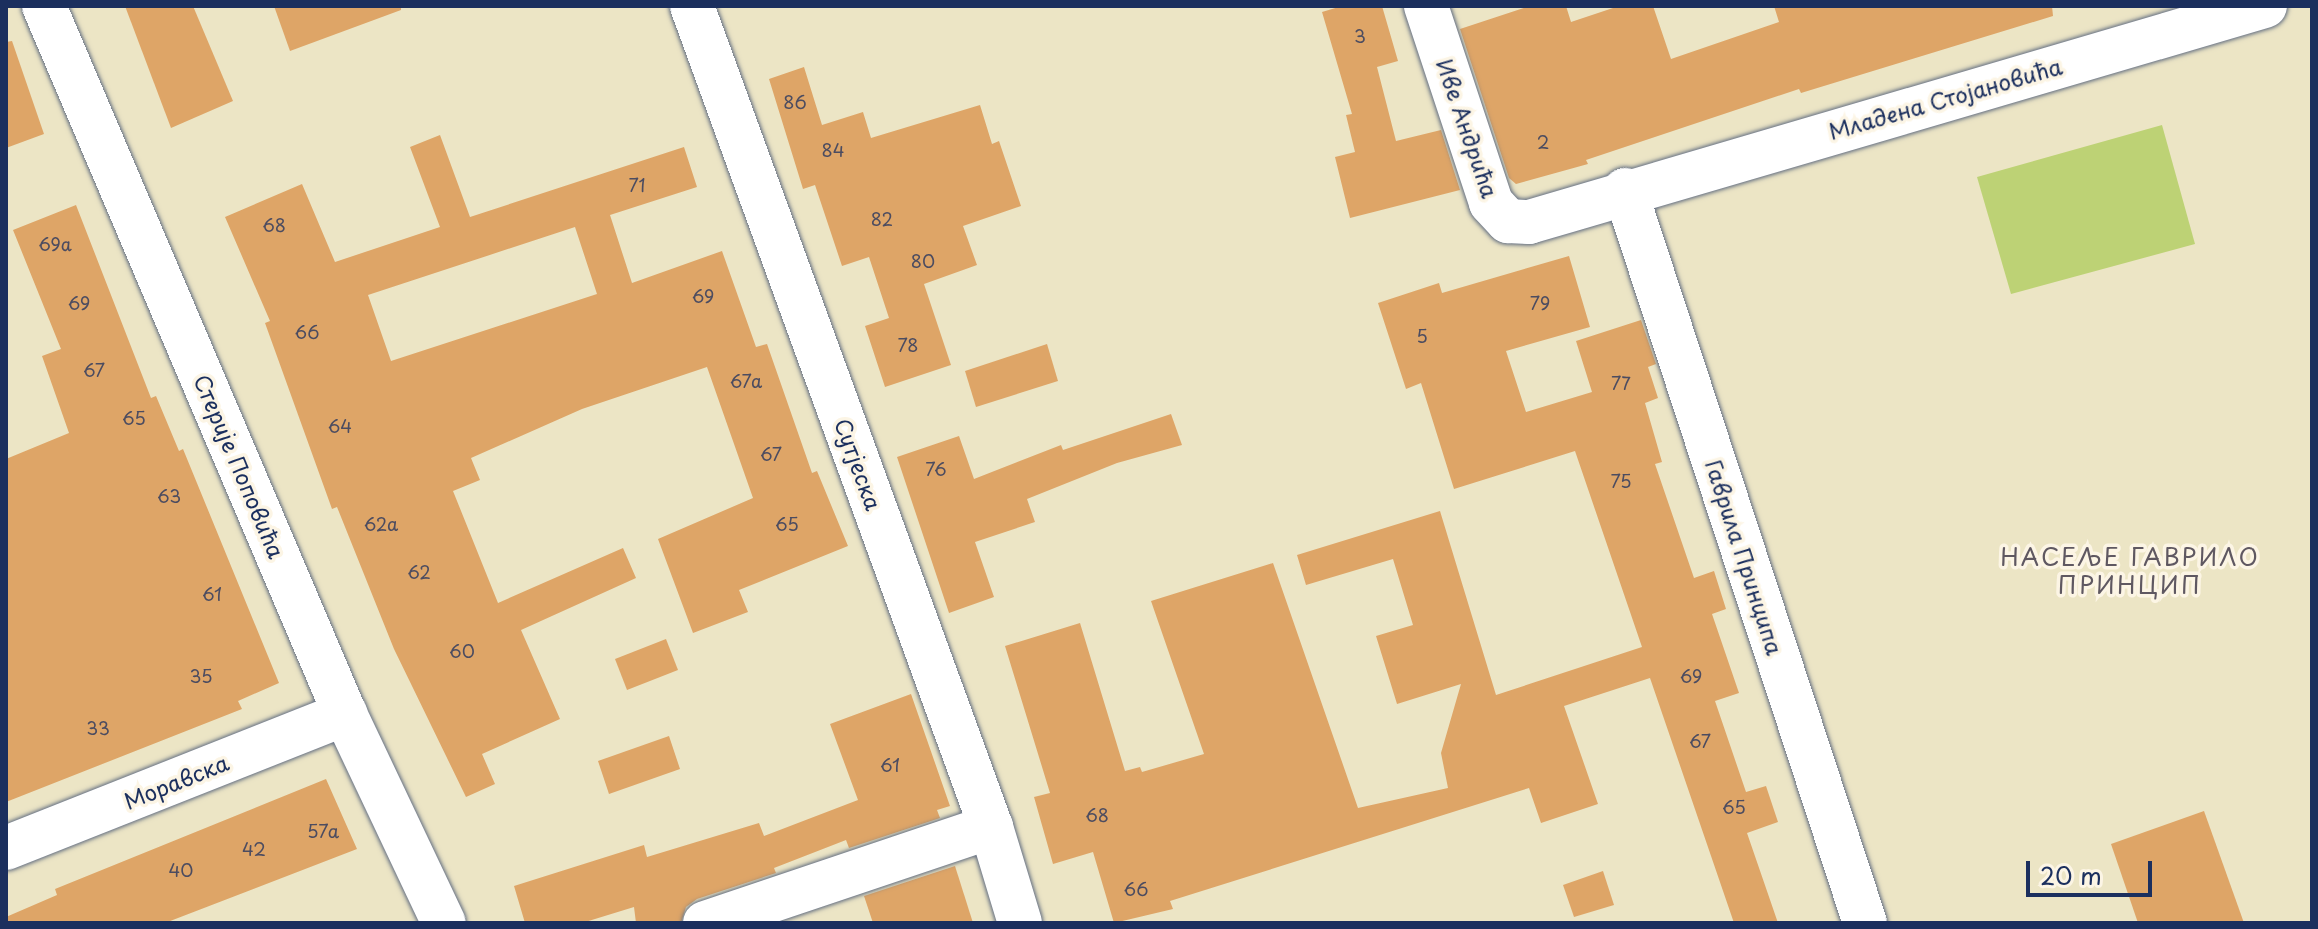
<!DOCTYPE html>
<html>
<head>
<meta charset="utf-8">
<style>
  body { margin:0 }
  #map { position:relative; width:2318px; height:929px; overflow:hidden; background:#ece5c5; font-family:"Playpen Sans",sans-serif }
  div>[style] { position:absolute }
  .green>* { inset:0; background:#bdd275 }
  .building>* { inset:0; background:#dea567 }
  .roads { filter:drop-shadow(0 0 2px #646f82) drop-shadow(0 0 2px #646f82) }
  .minor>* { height:44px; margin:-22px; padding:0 22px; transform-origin:22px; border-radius:22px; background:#fff }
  span { translate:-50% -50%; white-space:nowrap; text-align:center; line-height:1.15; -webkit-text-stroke:7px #fcf5e5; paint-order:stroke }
  .number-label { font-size:18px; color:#4c4c60 }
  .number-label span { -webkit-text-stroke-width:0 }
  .street-label { font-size:22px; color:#1b2f5e }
  .neighbourhood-label { font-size:24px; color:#5f5861; letter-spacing:2px }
  .frame { position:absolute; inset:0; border:8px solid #1b2f5e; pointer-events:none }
  .scale { position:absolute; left:2026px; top:861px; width:126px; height:36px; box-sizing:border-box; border:4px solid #1b2f5e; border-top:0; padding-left:10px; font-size:24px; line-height:28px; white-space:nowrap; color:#1b2f5e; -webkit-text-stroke:6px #fcf5e5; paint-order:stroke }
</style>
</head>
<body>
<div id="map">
  <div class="green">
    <i style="clip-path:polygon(2162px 125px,2195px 244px,2011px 294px,1977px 177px)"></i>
  </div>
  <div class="building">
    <i style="clip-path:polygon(125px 6px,193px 6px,233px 101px,171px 128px)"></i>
    <i style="clip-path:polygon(274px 6px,401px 6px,401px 10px,290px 51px)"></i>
    <i style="clip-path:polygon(1342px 6px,1382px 6px,1398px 61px,1377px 67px,1396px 141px,1441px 130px,1460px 190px,1350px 218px,1335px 157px,1355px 152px,1346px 115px,1352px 114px,1322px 12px)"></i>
    <i style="clip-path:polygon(1530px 6px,1566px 6px,1571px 22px,1619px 6px,1653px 6px,1671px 59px,1779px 22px,1774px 6px,2052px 6px,2053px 16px,1801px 93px,1799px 89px,1586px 160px,1588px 164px,1516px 184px,1509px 178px,1460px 29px)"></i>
    <i style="clip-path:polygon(12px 41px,44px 134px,6px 148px,6px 42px)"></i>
    <i style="clip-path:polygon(804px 67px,822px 125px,863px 112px,871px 138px,980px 105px,992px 144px,999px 141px,1021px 206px,963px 226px,977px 265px,924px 284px,951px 365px,885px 387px,865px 326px,889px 318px,869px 257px,842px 266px,815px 185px,803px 189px,769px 79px)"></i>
    <i style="clip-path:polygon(evenodd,440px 135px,470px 217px,684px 147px,697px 187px,610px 215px,632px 283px,722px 251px,756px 347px,767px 344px,812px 473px,817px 471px,848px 546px,739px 590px,748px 612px,693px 633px,658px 539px,753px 498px,707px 367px,582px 409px,471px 458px,480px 480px,453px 491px,498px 603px,623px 548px,636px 578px,521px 630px,560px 719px,482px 754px,495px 784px,466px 797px,394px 649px,337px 507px,332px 509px,265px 323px,270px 321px,225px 217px,302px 184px,335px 262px,440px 227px,410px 147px,440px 135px,575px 227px,597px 294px,391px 361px,368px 295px,575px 227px)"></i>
    <i style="clip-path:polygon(76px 205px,151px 398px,156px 396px,179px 451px,183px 449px,279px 683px,238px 701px,242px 709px,6px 802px,6px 459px,69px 433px,42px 356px,61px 349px,13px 230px)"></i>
    <i style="clip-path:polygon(1569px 256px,1590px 327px,1506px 351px,1526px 412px,1592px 392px,1576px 341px,1641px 320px,1656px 364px,1648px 367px,1658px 398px,1645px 403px,1662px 462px,1655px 464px,1694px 578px,1714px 571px,1726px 609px,1712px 614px,1739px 693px,1715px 701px,1746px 792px,1766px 786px,1778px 822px,1747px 833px,1778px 923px,1734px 923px,1650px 678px,1564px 706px,1598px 804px,1541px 823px,1529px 788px,1170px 901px,1173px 909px,1114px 923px,1093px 852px,1053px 864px,1034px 797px,1050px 793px,1005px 646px,1080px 623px,1125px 771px,1140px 767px,1142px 772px,1204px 754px,1151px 601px,1273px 563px,1358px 808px,1448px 788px,1441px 753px,1461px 684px,1397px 704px,1376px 636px,1413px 625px,1393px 559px,1306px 585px,1297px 555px,1440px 511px,1496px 695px,1642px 647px,1575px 451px,1454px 489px,1421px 383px,1406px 389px,1378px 303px,1439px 283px,1442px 293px)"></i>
    <i style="clip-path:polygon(1047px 344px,1058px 381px,976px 407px,965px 371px)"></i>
    <i style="clip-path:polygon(1171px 414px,1182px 445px,1117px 463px,1027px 499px,1035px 522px,975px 542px,994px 597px,949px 613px,897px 457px,959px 436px,974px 479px,1061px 445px,1063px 450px)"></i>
    <i style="clip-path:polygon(666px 639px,678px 670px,627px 690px,615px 659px)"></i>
    <i style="clip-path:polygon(911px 694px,950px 806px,937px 810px,940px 818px,849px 848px,846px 840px,774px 868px,776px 873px,697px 899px,686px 907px,681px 923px,636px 923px,634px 907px,582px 923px,525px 923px,514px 886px,644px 845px,647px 857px,759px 823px,764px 836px,858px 800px,830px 724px)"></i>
    <i style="clip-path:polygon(669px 736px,680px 769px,609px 794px,598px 761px)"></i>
    <i style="clip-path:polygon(326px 779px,357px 849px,165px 923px,6px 923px,6px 917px,57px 895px,55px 889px)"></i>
    <i style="clip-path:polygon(2204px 811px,2244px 923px,2138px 923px,2111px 844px)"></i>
    <i style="clip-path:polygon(955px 866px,973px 923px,873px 923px,864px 896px)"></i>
    <i style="clip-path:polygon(1603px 871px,1614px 905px,1574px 917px,1563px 885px)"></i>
  </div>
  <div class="roads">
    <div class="minor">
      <i style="left:44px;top:6px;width:769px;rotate:66.97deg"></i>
      <i style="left:345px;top:714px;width:231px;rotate:64.7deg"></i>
      <i style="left:692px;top:6px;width:874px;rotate:69.99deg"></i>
      <i style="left:991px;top:827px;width:100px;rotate:73.2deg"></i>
      <i style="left:1426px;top:6px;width:207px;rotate:71.7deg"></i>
      <i style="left:1491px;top:203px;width:25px;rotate:47deg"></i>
      <i style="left:1508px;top:221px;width:21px;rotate:3deg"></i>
      <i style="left:1529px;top:222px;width:767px;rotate:-16.36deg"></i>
      <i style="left:1625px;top:190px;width:771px;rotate:71.87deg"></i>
      <i style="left:6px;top:848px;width:365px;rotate:-21.6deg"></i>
      <i style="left:705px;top:923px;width:302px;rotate:-18.6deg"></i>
    </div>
  </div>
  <div class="number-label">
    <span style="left:1360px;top:36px">3</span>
    <span style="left:795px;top:102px">86</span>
    <span style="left:1543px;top:142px">2</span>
    <span style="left:833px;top:150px">84</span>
    <span style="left:637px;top:185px">71</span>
    <span style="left:882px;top:219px">82</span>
    <span style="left:274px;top:225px">68</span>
    <span style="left:55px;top:244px">69a</span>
    <span style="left:923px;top:261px">80</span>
    <span style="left:703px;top:296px">69</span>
    <span style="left:79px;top:303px">69</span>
    <span style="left:1540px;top:303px">79</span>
    <span style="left:307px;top:332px">66</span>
    <span style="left:1422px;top:336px">5</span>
    <span style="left:908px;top:345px">78</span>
    <span style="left:94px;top:370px">67</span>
    <span style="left:746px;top:381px">67a</span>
    <span style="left:1621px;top:383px">77</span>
    <span style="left:134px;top:418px">65</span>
    <span style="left:340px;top:426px">64</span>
    <span style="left:771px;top:454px">67</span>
    <span style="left:936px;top:469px">76</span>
    <span style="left:1621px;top:481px">75</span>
    <span style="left:169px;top:496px">63</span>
    <span style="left:381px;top:524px">62a</span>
    <span style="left:787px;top:524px">65</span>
    <span style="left:419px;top:572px">62</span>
    <span style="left:212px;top:594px">61</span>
    <span style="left:462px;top:651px">60</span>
    <span style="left:201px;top:676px">35</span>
    <span style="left:1691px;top:676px">69</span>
    <span style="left:98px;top:728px">33</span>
    <span style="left:1700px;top:741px">67</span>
    <span style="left:890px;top:765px">61</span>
    <span style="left:1734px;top:807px">65</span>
    <span style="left:1097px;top:815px">68</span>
    <span style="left:323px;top:831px">57a</span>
    <span style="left:254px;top:849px">42</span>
    <span style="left:181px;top:870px">40</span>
    <span style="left:1136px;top:889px">66</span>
  </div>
  <div class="street-label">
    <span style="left:1945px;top:98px;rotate:-16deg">Младена Стојановића</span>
    <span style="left:1468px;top:128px;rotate:71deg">Иве Андрића</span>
    <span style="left:859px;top:464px;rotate:70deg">Сутјеска</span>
    <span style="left:240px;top:466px;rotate:67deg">Стерије Поповића</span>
    <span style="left:1745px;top:557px;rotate:72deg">Гаврила Принципа</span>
    <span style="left:176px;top:781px;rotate:-22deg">Моравска</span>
  </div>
  <div class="neighbourhood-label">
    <span style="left:2130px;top:571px">НАСЕЉЕ ГАВРИЛО<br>ПРИНЦИП</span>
  </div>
  <div class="frame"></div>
  <div class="scale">20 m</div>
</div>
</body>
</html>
